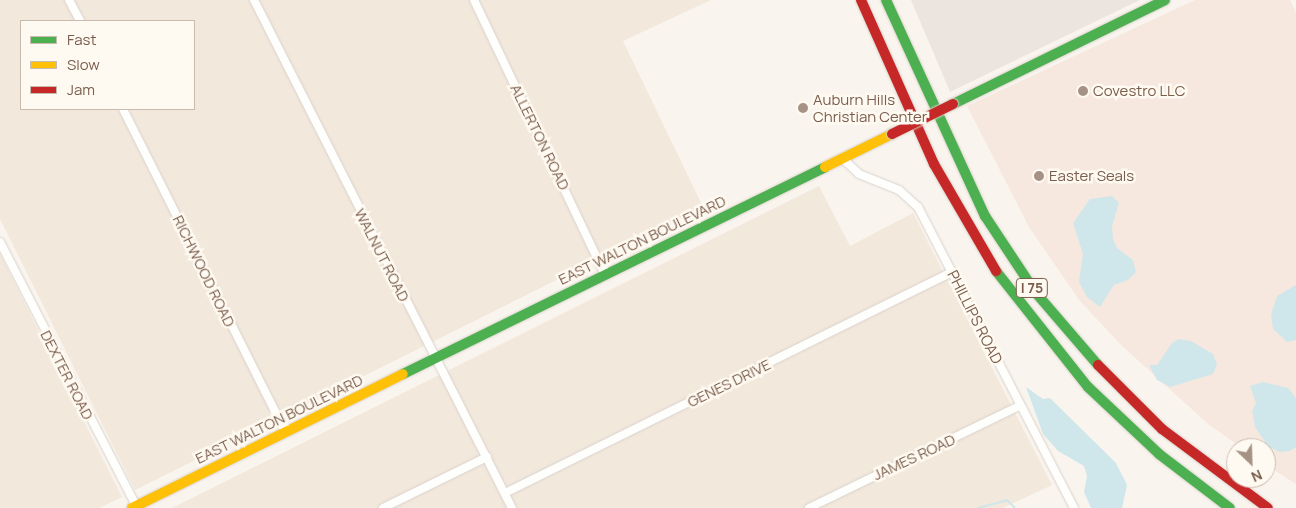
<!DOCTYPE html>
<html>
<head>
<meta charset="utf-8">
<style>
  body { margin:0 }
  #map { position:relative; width:1296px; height:508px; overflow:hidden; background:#f9f5ee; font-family:Manrope,sans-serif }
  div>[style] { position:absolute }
  .residential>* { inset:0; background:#f2e8dc }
  .commercial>* { inset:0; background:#f6e8df }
  .industrial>* { inset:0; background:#ece5df }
  .water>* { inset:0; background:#cfe7ea }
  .stream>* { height:2px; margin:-1px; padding:0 1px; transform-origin:1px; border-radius:1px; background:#cfe7ea }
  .roads { filter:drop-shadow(0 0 1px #d9d2cc) drop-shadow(0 0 1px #d9d2cc) }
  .street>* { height:8px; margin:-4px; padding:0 4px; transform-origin:4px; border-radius:4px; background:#fefefc }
  .fast>* { height:10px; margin:-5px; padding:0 5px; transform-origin:5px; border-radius:5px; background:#4caf50 }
  .slow>* { height:10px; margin:-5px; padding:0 5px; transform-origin:5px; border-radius:5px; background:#ffc107 }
  .jam>* { height:10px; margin:-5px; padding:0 5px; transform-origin:5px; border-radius:5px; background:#c62828 }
  .bridges { filter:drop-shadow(0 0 1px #d8d1c9) drop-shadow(0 0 1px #d8d1c9) }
  .jam-bridge>* { height:10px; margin:-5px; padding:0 5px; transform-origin:5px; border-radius:5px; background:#c62828 }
  .dots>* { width:14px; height:14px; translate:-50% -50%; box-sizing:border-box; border:2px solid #fffaf1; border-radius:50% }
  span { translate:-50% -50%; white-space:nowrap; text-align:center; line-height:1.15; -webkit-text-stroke:5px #fffaf1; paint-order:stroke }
  .shield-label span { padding:1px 4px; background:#fffaf1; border:1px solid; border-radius:4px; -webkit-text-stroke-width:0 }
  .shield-label { font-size:14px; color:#7a5d4c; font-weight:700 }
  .poi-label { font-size:15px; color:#7a5d4c }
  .left { translate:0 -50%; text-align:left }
  .street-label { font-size:15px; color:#7a5d4c }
  .legend { position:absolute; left:20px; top:20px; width:175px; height:90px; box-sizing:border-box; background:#fffaf1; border:1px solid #cabbaf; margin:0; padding:6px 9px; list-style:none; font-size:15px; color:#7a5d4c }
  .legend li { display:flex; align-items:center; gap:10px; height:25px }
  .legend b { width:25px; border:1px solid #cabbaf }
  .north { position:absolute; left:1226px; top:438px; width:50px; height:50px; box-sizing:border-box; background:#fffaf1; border:1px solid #cabbaf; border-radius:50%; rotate:156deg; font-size:14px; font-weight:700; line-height:20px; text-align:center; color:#7a5d4c }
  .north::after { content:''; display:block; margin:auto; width:18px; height:22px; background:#a69285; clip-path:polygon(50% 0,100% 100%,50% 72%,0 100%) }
</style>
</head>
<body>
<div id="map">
  <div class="residential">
    <i style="clip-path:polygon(evenodd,0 0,711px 0,623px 41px,703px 207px,135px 490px,0 219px,0 0,21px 21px,194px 21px,194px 109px,21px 109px,21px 21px)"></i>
    <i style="clip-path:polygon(819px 186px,850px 246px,913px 213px,1052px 485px,1003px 508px,172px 508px)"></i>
    <i style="clip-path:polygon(0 254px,122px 497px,99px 508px,0 508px)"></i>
  </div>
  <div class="commercial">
    <i style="clip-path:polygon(1195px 0,1290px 0,1296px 13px,1296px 484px,1266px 465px,1266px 448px,1242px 448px,1208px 424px,1121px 345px,1079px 300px,1029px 227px,967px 106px)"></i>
  </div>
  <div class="industrial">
    <i style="clip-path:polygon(911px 0,1140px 0,950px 92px)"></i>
  </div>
  <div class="water">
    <i style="clip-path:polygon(1112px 196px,1119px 203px,1112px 226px,1113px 239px,1117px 248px,1133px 260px,1136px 272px,1128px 280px,1114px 285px,1100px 307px,1087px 297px,1079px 282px,1083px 254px,1073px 223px,1090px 199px)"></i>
    <i style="clip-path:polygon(1296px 285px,1296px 340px,1287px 342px,1273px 329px,1271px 314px,1277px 296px)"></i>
    <i style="clip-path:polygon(1179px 339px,1191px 341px,1213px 354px,1217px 365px,1213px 374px,1170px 387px,1157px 380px,1149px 365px,1157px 365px,1172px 343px)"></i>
    <i style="clip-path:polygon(1263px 382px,1288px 388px,1296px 398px,1296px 447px,1290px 451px,1279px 452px,1268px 446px,1255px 427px,1252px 411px,1256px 403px,1250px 386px)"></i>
    <i style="clip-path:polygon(1026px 387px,1043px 399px,1050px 398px,1116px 463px,1127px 485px,1122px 508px,1091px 508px,1084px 492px,1087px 476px,1084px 466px,1058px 451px,1043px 434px)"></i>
  </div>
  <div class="stream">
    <i style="left:978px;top:508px;width:30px;rotate:-15deg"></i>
    <i style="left:1007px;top:500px;width:11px;rotate:45deg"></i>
  </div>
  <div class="roads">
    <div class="street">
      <i style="left:69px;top:0;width:24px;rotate:62deg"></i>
      <i style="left:254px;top:0;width:570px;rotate:63.08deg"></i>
      <i style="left:474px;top:0;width:305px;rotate:64.5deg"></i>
      <i style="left:123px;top:109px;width:363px;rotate:63.3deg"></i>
      <i style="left:842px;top:158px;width:23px;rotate:43deg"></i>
      <i style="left:859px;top:174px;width:43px;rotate:21.8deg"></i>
      <i style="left:899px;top:190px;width:25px;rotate:42deg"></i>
      <i style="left:918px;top:207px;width:339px;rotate:62.6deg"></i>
      <i style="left:0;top:242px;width:297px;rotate:62.7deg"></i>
      <i style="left:505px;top:493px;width:499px;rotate:-26.3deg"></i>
      <i style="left:383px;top:508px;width:116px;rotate:-26.1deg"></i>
      <i style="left:809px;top:508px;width:233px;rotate:-25.9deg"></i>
    </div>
    <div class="fast">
      <i style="left:886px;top:0;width:238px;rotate:65.4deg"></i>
      <i style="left:985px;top:216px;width:92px;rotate:56.5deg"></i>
      <i style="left:1036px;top:293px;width:95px;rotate:49.3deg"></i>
      <i style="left:953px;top:104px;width:236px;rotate:-26.1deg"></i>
      <i style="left:996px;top:271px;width:148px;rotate:51.6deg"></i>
      <i style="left:1088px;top:387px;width:98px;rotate:43.3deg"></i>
      <i style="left:1159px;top:454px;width:89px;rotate:37.3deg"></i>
      <i style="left:403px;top:374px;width:470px;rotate:-26.1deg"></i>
    </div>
    <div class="slow">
      <i style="left:825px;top:167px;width:75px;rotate:-26.2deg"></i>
      <i style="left:132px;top:508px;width:302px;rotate:-26.3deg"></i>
    </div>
    <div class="jam">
      <i style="left:861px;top:0;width:180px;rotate:66deg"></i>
      <i style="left:934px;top:164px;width:124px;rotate:59.9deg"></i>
      <i style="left:1098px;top:365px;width:91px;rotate:45deg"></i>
      <i style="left:1162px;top:429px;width:132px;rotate:36.7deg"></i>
    </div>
  </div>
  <div class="bridges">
    <div class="jam-bridge">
      <i style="left:892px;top:134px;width:68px;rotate:-26.2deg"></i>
    </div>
  </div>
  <div class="dots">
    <i style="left:1083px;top:91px;background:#a69285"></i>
    <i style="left:803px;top:108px;background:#a69285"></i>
    <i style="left:1039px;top:176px;background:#a69285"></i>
  </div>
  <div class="shield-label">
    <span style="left:1032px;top:288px">I 75</span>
  </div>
  <div class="poi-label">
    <span class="left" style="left:1093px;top:91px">Covestro LLC</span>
    <span class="left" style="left:813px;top:108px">Auburn Hills<br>Christian Center</span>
    <span class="left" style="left:1049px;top:176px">Easter Seals</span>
  </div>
  <div class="street-label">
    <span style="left:540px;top:137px;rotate:64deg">ALLERTON ROAD</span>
    <span style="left:642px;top:240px;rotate:-26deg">EAST WALTON BOULEVARD</span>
    <span style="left:382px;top:255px;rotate:63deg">WALNUT ROAD</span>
    <span style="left:204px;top:271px;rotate:64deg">RICHWOOD ROAD</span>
    <span style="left:975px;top:317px;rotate:63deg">PHILLIPS ROAD</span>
    <span style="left:67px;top:375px;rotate:63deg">DEXTER ROAD</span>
    <span style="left:729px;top:383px;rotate:-26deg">GENES DRIVE</span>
    <span style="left:279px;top:419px;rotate:-26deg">EAST WALTON BOULEVARD</span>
    <span style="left:914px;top:457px;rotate:-25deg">JAMES ROAD</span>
  </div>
  <ul class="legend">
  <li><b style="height:6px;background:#4caf50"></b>Fast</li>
  <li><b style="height:6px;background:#ffc107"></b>Slow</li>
  <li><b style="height:6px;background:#c62828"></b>Jam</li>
  </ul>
  <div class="north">N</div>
</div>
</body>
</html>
